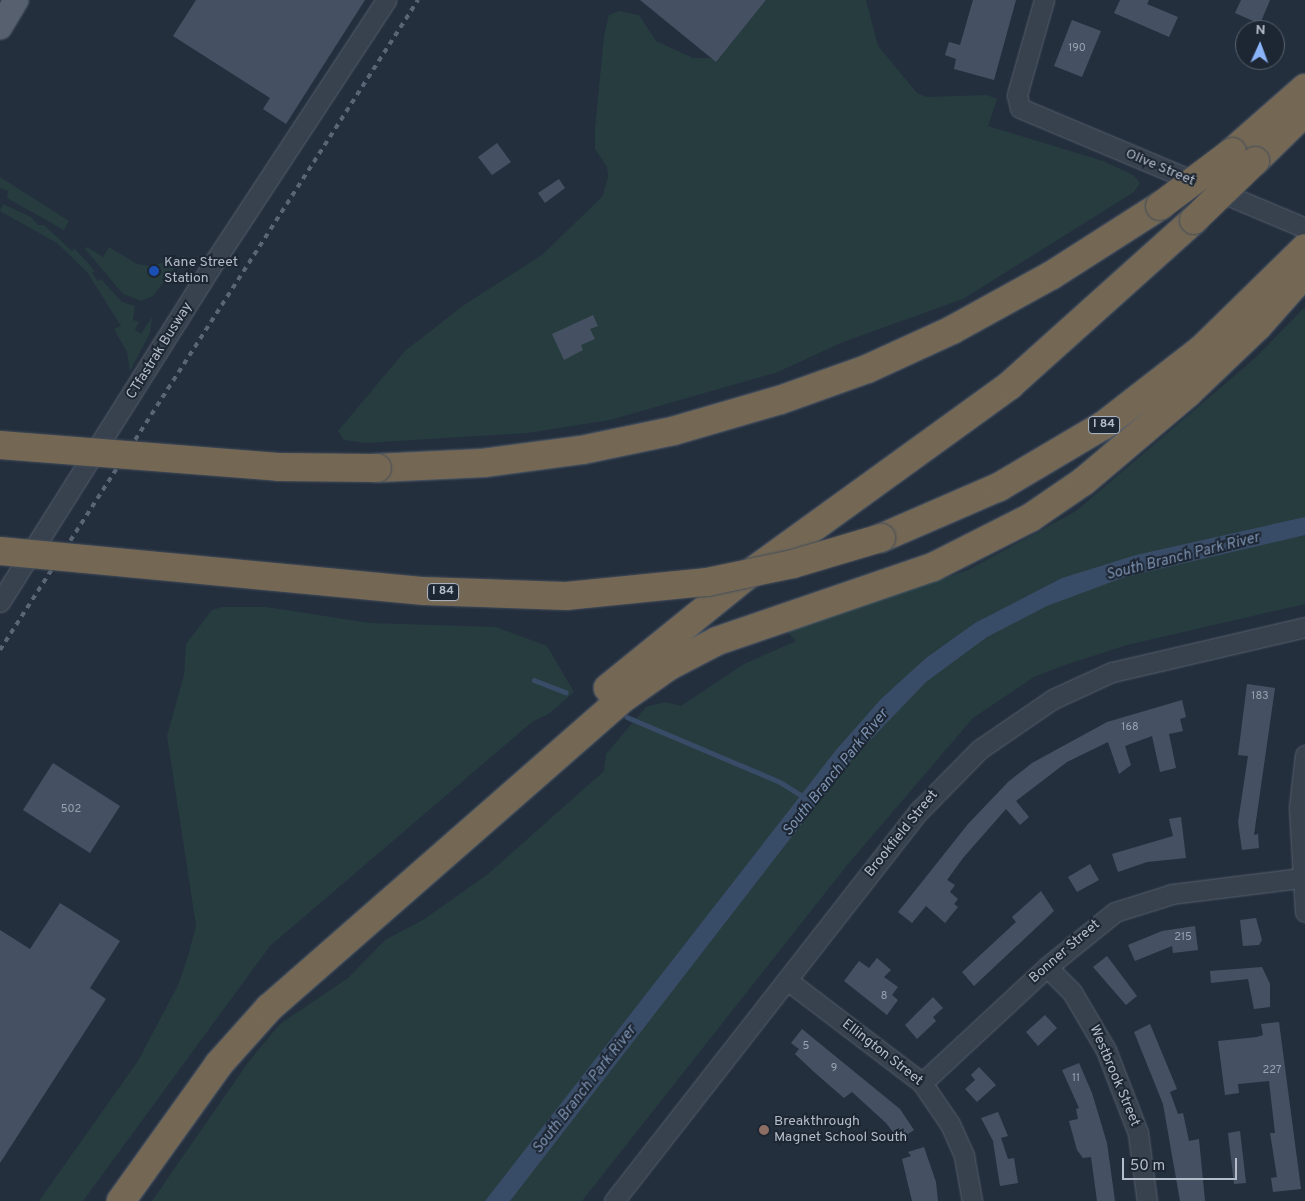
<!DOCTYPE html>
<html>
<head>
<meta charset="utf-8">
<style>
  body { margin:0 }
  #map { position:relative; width:1305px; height:1201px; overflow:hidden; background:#242f3e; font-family:Overpass,sans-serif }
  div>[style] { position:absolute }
  .green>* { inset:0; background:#263c3f }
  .water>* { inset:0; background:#394c67 }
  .stream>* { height:4.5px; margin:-2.25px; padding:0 2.25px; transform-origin:2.25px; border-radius:2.25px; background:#394c67 }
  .building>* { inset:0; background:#455162 }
  .roads { filter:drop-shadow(0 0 1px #565f6c) drop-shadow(0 0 1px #565f6c) }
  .minor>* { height:19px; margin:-9.5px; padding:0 9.5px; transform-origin:9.5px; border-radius:9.5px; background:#38414e }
  .major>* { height:24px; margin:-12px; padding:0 12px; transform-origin:12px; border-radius:12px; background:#56606e }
  .highway>* { height:28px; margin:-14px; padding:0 14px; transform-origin:14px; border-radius:14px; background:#746855 }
  .rail>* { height:4px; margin-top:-2px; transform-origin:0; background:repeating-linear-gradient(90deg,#5a6575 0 5px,transparent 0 10px) }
  .bridges { filter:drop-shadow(0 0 1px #434c59) drop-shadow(0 0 1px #434c59) }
  .highway-bridge>* { height:28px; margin:-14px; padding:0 14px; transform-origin:14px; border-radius:14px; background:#746855 }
  .dots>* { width:14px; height:14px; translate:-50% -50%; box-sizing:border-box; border:2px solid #1d2633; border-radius:50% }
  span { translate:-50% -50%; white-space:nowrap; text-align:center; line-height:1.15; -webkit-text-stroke:4px #1d2633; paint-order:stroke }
  .number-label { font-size:11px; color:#98a1af }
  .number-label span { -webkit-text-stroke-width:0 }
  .shield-label span { padding:1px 4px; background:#1d2633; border:1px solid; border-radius:4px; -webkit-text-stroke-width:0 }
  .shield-label { font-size:12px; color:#b4bcc9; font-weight:700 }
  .street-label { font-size:14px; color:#b4bcc9 }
  .poi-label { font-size:14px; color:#b4bcc9 }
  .left { translate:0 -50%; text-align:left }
  .water-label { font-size:15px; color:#7c92b1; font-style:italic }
  .north { position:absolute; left:1235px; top:20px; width:50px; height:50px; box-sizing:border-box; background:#1d2633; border:1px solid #59626f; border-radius:50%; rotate:2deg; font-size:14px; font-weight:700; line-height:20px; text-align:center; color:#b4bcc9 }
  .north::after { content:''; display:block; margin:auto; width:18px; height:22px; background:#8ab4f8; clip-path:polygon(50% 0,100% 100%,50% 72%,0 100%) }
  .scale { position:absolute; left:1122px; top:1158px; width:115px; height:22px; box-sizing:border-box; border:2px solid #b4bcc9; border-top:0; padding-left:6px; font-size:15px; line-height:18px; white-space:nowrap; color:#b4bcc9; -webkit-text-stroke:4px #1d2633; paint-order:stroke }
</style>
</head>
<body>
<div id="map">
  <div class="green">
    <i style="clip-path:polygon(766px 0,866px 0,878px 46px,917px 93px,927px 97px,987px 95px,997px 99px,988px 126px,1103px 161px,1133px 175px,1140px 183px,1134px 192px,963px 299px,843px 342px,778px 372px,610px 420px,527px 433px,365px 443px,344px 440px,338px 431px,405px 351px,464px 305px,542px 255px,602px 197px,608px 177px,607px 167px,595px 149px,595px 128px,604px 36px,609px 15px,619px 11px,639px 15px,656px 41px,693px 58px,711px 58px,716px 62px)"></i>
    <i style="clip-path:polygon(0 177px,69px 221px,64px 230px,7px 198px,8px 191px,0 188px)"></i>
    <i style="clip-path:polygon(3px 204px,31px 217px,38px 225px,44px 225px,72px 251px,74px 248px,95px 271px,92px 273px,98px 281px,101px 279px,122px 302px,135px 306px,133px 320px,139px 322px,135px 330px,141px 334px,152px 317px,150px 333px,130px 371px,127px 352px,114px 329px,121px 326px,87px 272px,57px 243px,0 211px)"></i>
    <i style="clip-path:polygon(87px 247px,103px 257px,109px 247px,137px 264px,151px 266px,184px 256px,187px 259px,182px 268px,177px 265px,153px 296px,141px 301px,123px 294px,85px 249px)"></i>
    <i style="clip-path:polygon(1305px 307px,1305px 604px,1127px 645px,1062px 666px,1034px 677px,973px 718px,848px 864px,582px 1201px,152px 1201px,249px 1061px,280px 1024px,348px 978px,385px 940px,423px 920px,488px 874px,604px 771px,606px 754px,646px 707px,665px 702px,681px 706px,744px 664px,796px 641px,786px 631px,968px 570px,1076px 511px,1254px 359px)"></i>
    <i style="clip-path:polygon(223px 607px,266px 607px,370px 623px,496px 627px,547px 646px,574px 692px,550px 713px,532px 722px,270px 946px,83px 1201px,39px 1201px,138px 1061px,178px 985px,188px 956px,196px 926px,167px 736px,184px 675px,186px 644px,212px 610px)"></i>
  </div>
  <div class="water">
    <i style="clip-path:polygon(1305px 517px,1305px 535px,1125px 577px,1047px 606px,987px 637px,926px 682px,851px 760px,510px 1201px,485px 1201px,836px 750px,881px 699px,926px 658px,975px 623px,1062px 578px,1136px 555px)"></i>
  </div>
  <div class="stream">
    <i style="left:534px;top:680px;width:34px;rotate:21deg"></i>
    <i style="left:627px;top:717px;width:166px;rotate:23deg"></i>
    <i style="left:780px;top:782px;width:31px;rotate:32deg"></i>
  </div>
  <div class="building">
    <i style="clip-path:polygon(196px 0,365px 0,286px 124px,263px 109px,270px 98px,173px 36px)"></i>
    <i style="clip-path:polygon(640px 0,766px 0,716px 62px)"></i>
    <i style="clip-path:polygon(973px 0,1016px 0,994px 80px,954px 69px,956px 59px,945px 55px,949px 42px,960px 45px)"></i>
    <i style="clip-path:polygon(1120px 0,1149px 0,1147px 4px,1178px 17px,1169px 37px,1114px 13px)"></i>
    <i style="clip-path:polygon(1241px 0,1270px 0,1260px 24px,1235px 13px)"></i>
    <i style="clip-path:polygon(1072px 20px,1101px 31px,1082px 77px,1054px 66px)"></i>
    <i style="clip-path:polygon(497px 143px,511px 162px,492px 175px,478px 157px)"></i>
    <i style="clip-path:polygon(559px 179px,565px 188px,545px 203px,538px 193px)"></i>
    <i style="clip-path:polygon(593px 315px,598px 326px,590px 329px,595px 339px,581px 345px,583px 350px,564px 360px,552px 334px)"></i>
    <i style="clip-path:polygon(1247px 684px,1275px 688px,1254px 835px,1258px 834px,1259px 848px,1242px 850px,1238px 822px,1248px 756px,1238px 755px)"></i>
    <i style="clip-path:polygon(1182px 700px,1186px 717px,1180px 719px,1183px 731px,1169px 734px,1176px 768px,1160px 772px,1152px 736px,1125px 746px,1131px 765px,1119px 774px,1108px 742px,1067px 762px,1016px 801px,1029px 817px,1020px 825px,1006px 809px,963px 858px,947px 880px,955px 885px,950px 892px,958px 899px,954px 904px,958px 907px,945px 923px,926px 906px,912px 923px,898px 912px,968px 824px,1008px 782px,1032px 763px,1107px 722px)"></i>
    <i style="clip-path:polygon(53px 763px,120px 806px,90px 853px,23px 810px)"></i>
    <i style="clip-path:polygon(1181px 817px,1186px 858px,1147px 862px,1118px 872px,1112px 854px,1173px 836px,1169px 819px)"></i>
    <i style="clip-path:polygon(1090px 864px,1099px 880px,1077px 892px,1068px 877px)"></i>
    <i style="clip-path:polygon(1041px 891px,1054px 911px,974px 986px,962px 972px,1016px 922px,1012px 917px)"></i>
    <i style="clip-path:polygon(60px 903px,120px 941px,90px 988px,106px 999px,0 1163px,0 930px,30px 949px)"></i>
    <i style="clip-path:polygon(1256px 918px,1262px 940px,1259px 945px,1243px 946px,1240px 920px)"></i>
    <i style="clip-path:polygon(1195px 926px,1198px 950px,1173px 953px,1172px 946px,1135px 961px,1128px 945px,1162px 931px)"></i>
    <i style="clip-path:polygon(1107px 956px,1137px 996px,1126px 1005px,1093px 967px)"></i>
    <i style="clip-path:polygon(877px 958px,891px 970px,884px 977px,898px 987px,892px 995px,898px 1000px,887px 1015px,844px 981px,859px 961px,869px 968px)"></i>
    <i style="clip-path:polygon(1262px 967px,1270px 984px,1270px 1007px,1254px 1009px,1248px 979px,1211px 983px,1210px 971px)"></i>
    <i style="clip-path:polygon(933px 997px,943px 1008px,933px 1017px,936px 1021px,917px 1039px,905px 1025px)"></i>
    <i style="clip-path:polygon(1045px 1015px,1057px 1028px,1038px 1046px,1026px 1032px)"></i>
    <i style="clip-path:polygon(1279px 1022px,1301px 1189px,1273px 1192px,1271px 1178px,1277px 1177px,1270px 1133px,1275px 1133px,1269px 1081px,1238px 1084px,1239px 1093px,1225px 1095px,1218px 1041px,1257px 1037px,1263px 1035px,1261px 1024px)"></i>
    <i style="clip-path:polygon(1150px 1024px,1177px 1089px,1170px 1092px,1178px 1114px,1183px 1113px,1189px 1141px,1199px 1139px,1205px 1201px,1180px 1201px,1163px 1104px,1134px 1032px)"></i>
    <i style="clip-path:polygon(802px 1029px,900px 1109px,914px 1130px,899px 1140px,886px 1123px,852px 1092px,844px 1098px,814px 1072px,795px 1054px,799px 1049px,791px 1043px)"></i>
    <i style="clip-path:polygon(1079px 1063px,1092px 1093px,1107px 1143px,1115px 1201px,1097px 1201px,1091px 1157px,1083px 1158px,1077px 1150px,1069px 1121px,1078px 1119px,1076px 1109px,1079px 1108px,1062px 1070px)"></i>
    <i style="clip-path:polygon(979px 1067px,996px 1085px,977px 1102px,965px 1089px,975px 1080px,971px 1075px)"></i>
    <i style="clip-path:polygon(998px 1112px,1008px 1136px,1001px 1138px,1008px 1159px,1014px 1158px,1018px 1183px,1000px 1186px,993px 1141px,981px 1118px)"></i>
    <i style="clip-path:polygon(1240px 1131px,1246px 1183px,1234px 1184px,1228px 1133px)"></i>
    <i style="clip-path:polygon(924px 1147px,936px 1182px,938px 1201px,912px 1201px,902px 1159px,911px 1156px,908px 1152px)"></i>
  </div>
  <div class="roads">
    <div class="minor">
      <i style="left:1044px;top:0;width:99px;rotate:105.9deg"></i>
      <i style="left:1017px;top:95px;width:13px;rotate:77deg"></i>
      <i style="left:1020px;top:108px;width:309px;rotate:22.8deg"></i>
      <i style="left:0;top:602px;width:405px;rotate:-57.8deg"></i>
      <i style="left:216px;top:259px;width:310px;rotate:-56.7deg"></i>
      <i style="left:1305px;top:755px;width:53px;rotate:96.5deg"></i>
      <i style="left:1299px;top:808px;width:104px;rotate:86.7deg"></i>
      <i style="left:1047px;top:967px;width:35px;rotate:45deg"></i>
      <i style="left:1072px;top:992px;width:67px;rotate:59.6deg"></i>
      <i style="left:1106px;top:1050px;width:89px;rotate:68.9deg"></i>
      <i style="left:1138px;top:1133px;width:69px;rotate:82.5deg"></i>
      <i style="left:787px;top:980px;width:170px;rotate:37.3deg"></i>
      <i style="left:922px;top:1083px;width:50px;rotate:55.7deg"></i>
      <i style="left:950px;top:1124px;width:35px;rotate:66deg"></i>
      <i style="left:964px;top:1156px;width:46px;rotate:79.9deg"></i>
      <i style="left:922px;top:1083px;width:171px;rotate:-42.9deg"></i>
      <i style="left:1047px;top:967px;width:87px;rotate:-39deg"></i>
      <i style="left:1115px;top:912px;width:60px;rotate:-17.5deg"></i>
      <i style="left:1172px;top:894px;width:129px;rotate:-7.1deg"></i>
      <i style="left:614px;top:1201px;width:497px;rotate:-52deg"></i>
      <i style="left:920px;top:810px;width:86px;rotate:-45.5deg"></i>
      <i style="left:980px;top:749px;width:88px;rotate:-34.4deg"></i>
      <i style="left:1053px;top:699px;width:65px;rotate:-24.6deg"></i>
      <i style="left:1112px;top:672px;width:198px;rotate:-13.1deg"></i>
    </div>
    <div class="major">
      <i style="left:0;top:27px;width:31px;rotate:-59deg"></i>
    </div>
    <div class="highway">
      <i style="left:1232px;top:152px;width:97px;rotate:-41.2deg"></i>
      <i style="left:1255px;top:161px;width:70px;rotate:-44.4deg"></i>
      <i style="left:377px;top:468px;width:106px;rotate:-2.7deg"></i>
      <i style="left:483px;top:463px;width:100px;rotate:-7.5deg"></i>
      <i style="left:582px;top:450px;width:93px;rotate:-11.8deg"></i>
      <i style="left:673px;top:431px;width:111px;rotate:-16.2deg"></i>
      <i style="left:780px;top:400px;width:92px;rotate:-19.6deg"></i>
      <i style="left:867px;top:369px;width:94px;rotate:-24.6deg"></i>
      <i style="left:952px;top:330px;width:114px;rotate:-28.8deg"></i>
      <i style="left:1052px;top:275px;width:128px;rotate:-32.6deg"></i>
      <i style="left:881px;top:538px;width:129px;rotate:-23.4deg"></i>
      <i style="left:999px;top:487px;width:122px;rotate:-30.6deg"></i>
      <i style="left:1104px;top:425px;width:124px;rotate:-37.8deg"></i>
      <i style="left:1202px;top:349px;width:144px;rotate:-44.4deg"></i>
      <i style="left:608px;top:688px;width:176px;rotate:-39deg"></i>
      <i style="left:745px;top:577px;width:327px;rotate:-35.9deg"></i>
      <i style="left:1010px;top:385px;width:247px;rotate:-41.9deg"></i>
      <i style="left:121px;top:1201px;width:168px;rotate:-54.4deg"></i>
      <i style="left:219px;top:1064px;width:75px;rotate:-48.2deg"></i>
      <i style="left:269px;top:1008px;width:469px;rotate:-41.2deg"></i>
      <i style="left:622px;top:699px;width:57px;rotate:-35.1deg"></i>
      <i style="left:669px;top:666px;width:54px;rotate:-27.5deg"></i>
      <i style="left:717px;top:641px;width:228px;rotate:-18.9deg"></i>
      <i style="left:933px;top:567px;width:109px;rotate:-26.8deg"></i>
      <i style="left:1030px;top:518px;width:65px;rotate:-34.4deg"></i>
      <i style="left:1084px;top:481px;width:136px;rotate:-40.2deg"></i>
      <i style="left:1188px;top:393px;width:97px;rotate:-43.7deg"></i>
      <i style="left:1258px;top:326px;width:71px;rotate:-48.4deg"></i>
    </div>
  </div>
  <div class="rail">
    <i style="left:0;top:650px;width:773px;rotate:-57.26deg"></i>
  </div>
  <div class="bridges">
    <div class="highway-bridge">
      <i style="left:1160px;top:206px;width:90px;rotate:-36.9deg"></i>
      <i style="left:1194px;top:220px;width:85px;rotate:-44deg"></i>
      <i style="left:0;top:445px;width:279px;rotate:4.5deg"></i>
      <i style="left:278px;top:467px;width:99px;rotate:0.6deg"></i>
      <i style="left:0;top:551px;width:426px;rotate:5.4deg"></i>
      <i style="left:424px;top:591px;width:142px;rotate:2deg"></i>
      <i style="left:566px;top:596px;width:142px;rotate:-5.7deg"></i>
      <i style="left:707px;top:582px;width:88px;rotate:-11.8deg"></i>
      <i style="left:793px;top:564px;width:92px;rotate:-16.5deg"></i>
    </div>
  </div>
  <div class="dots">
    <i style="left:154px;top:271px;background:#1a4fb4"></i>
    <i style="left:764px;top:1130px;background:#8d6e63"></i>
  </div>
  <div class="number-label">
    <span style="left:1077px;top:48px">190</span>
    <span style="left:1260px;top:696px">183</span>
    <span style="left:1130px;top:727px">168</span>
    <span style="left:71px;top:809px">502</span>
    <span style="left:1183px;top:937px">215</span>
    <span style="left:884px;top:996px">8</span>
    <span style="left:806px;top:1046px">5</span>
    <span style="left:834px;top:1068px">9</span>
    <span style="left:1272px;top:1070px">227</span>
    <span style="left:1076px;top:1078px">11</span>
  </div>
  <div class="shield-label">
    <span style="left:1104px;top:425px">I 84</span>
    <span style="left:443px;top:592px">I 84</span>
  </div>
  <div class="street-label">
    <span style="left:1160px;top:168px;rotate:23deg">Olive Street</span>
    <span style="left:160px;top:351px;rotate:-58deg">CTfastrak Busway</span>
    <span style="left:902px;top:834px;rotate:-51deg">Brookfield Street</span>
    <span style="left:1065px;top:952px;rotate:-41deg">Bonner Street</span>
    <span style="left:882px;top:1053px;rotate:38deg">Ellington Street</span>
    <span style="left:1114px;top:1076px;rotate:67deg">Westbrook Street</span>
  </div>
  <div class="poi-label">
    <span class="left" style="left:164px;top:271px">Kane Street<br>Station</span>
    <span class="left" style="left:774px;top:1130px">Breakthrough<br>Magnet School South</span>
  </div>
  <div class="water-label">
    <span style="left:1183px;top:557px;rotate:-14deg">South Branch Park River</span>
    <span style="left:836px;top:773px;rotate:-51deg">South Branch Park River</span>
    <span style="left:585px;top:1090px;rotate:-52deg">South Branch Park River</span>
  </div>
  <div class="north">N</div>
  <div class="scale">50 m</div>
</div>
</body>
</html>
